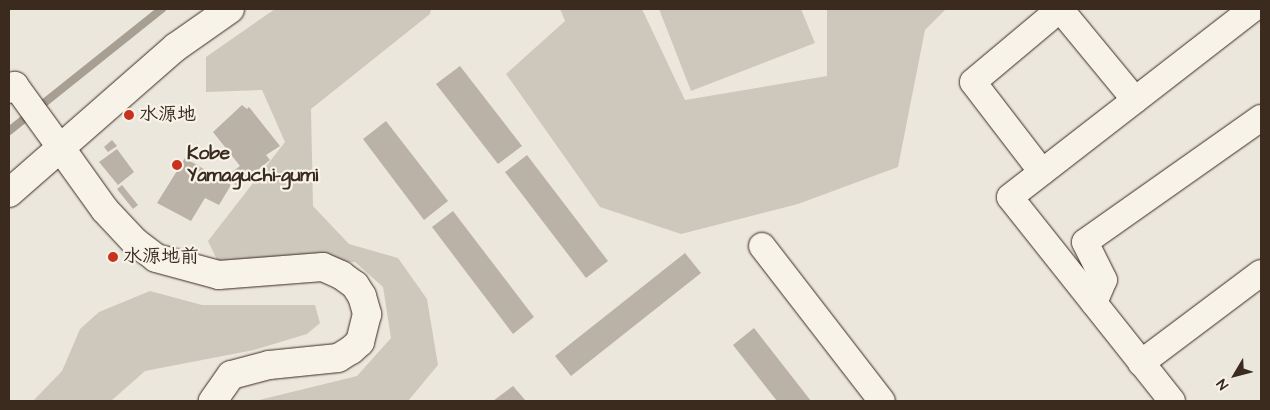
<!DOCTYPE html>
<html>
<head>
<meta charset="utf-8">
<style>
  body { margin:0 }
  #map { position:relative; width:1270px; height:410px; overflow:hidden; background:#ece7dc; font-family:"Architects Daughter","Klee One",sans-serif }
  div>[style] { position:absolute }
  .green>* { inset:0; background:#cec8bc }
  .stream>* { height:8px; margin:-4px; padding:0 4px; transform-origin:4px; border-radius:4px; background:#a89f93 }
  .building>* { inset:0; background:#bab2a7 }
  .roads { filter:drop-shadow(0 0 1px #3b2a1e) drop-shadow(0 0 1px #3b2a1e) }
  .minor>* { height:26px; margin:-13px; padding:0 13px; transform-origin:13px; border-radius:13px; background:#f7f3e8 }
  .tertiary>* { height:28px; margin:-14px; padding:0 14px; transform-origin:14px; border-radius:14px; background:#f7f3e8 }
  .trunk>* { height:28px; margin:-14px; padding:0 14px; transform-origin:14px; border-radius:14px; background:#f7f3e8 }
  .dots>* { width:14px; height:14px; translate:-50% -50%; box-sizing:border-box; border:2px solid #f7f3e8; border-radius:50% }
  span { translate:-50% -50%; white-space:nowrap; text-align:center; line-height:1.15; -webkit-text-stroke:4.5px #f7f3e8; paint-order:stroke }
  .poi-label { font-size:19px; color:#3b2a1e; font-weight:700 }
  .left { translate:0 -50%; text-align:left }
  .frame { position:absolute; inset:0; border:10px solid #3b2a1e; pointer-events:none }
  .north { position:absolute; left:1210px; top:350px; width:50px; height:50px; -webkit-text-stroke:4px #f7f3e8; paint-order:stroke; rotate:233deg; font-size:14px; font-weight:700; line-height:20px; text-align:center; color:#3b2a1e }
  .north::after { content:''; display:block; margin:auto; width:18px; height:22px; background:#3b2a1e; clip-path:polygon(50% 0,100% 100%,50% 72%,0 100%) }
</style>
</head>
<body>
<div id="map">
  <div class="green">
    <i style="clip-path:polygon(275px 9px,431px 9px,430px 14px,311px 109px,313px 206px,349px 244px,398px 258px,427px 299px,438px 365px,408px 401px,255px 401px,357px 376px,391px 338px,383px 287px,355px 262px,217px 260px,208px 241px,285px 142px,262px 90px,206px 92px,206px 57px)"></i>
    <i style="clip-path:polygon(560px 9px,642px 9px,685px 100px,827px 76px,827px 9px,946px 9px,925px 30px,898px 167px,798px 204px,681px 234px,600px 207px,506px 74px,565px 21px)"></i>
    <i style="clip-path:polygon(659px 9px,801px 9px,815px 43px,691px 91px)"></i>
    <i style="clip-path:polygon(150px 291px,202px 305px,315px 305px,320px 323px,307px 334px,254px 350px,145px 371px,111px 401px,33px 401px,62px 371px,80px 329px,99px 312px)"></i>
  </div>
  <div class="stream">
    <i style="left:9px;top:131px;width:196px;rotate:-38.6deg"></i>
  </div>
  <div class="building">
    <i style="clip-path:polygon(460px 66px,522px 146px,498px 164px,436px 84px)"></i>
    <i style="clip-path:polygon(242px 105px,247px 109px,249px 107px,280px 146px,266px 155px,270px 160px,237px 187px,228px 175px,240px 166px,213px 132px)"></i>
    <i style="clip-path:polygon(386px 121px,448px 201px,424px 220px,363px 139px)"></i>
    <i style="clip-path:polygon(112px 140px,117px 146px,108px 152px,104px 147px)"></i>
    <i style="clip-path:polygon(117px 149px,134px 172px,118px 185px,99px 162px)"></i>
    <i style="clip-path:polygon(527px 155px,608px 261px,586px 278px,505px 172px)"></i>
    <i style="clip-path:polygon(185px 158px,231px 185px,219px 205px,205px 198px,191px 221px,157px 203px)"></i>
    <i style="clip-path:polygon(122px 185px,138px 205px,133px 209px,117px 189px)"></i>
    <i style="clip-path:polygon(453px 211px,534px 317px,513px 334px,432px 227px)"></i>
    <i style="clip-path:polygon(685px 253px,701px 273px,571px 376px,555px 356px)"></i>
    <i style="clip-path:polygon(754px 328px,811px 401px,777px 401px,733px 345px)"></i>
    <i style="clip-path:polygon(513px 386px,526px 401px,493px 401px)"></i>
  </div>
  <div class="roads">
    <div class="minor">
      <i style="left:9px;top:90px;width:8px;rotate:-40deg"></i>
      <i style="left:15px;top:85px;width:80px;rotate:54.1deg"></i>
      <i style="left:1042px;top:172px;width:113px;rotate:-127.5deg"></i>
      <i style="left:973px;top:82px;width:114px;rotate:-40deg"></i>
      <i style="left:1060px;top:9px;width:118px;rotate:50.5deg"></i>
      <i style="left:762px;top:246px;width:196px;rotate:52.3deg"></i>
      <i style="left:1094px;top:303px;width:25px;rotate:-67deg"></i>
      <i style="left:1104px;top:280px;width:42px;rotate:-116.6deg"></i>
      <i style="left:1085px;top:242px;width:215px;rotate:-35.2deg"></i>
      <i style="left:1141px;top:363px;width:150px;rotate:-36.9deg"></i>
      <i style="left:1172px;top:401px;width:260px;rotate:-128.5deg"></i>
      <i style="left:1010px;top:197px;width:306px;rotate:-37.8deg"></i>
    </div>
    <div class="tertiary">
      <i style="left:62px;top:150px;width:74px;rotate:54.4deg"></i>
      <i style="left:105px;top:210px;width:44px;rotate:46.8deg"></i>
      <i style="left:135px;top:242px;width:26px;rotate:37deg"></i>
      <i style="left:156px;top:258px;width:65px;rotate:15.1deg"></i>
      <i style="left:219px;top:275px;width:104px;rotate:-4.4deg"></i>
      <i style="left:323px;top:267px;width:20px;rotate:24deg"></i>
      <i style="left:341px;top:275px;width:17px;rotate:36deg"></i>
      <i style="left:355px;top:285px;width:13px;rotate:58deg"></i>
      <i style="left:362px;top:296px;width:19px;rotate:74deg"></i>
      <i style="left:367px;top:314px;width:29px;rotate:104deg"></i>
      <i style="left:360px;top:342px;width:12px;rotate:138deg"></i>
      <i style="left:351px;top:350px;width:15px;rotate:148deg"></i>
      <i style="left:338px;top:358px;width:69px;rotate:174.2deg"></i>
      <i style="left:269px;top:365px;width:39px;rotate:165deg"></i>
      <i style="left:231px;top:375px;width:32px;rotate:125deg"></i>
    </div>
    <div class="trunk">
      <i style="left:9px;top:193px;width:222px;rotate:-41.2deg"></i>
      <i style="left:176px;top:47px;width:66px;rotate:-35.1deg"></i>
    </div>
  </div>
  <div class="dots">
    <i style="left:129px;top:115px;background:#c8321e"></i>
    <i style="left:177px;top:165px;background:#c8321e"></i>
    <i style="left:113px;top:257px;background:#c8321e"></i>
  </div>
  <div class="poi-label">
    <span class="left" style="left:139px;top:115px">水源地</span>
    <span class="left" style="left:187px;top:165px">Kobe<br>Yamaguchi-gumi</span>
    <span class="left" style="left:123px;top:257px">水源地前</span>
  </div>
  <div class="frame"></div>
  <div class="north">N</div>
</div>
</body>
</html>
